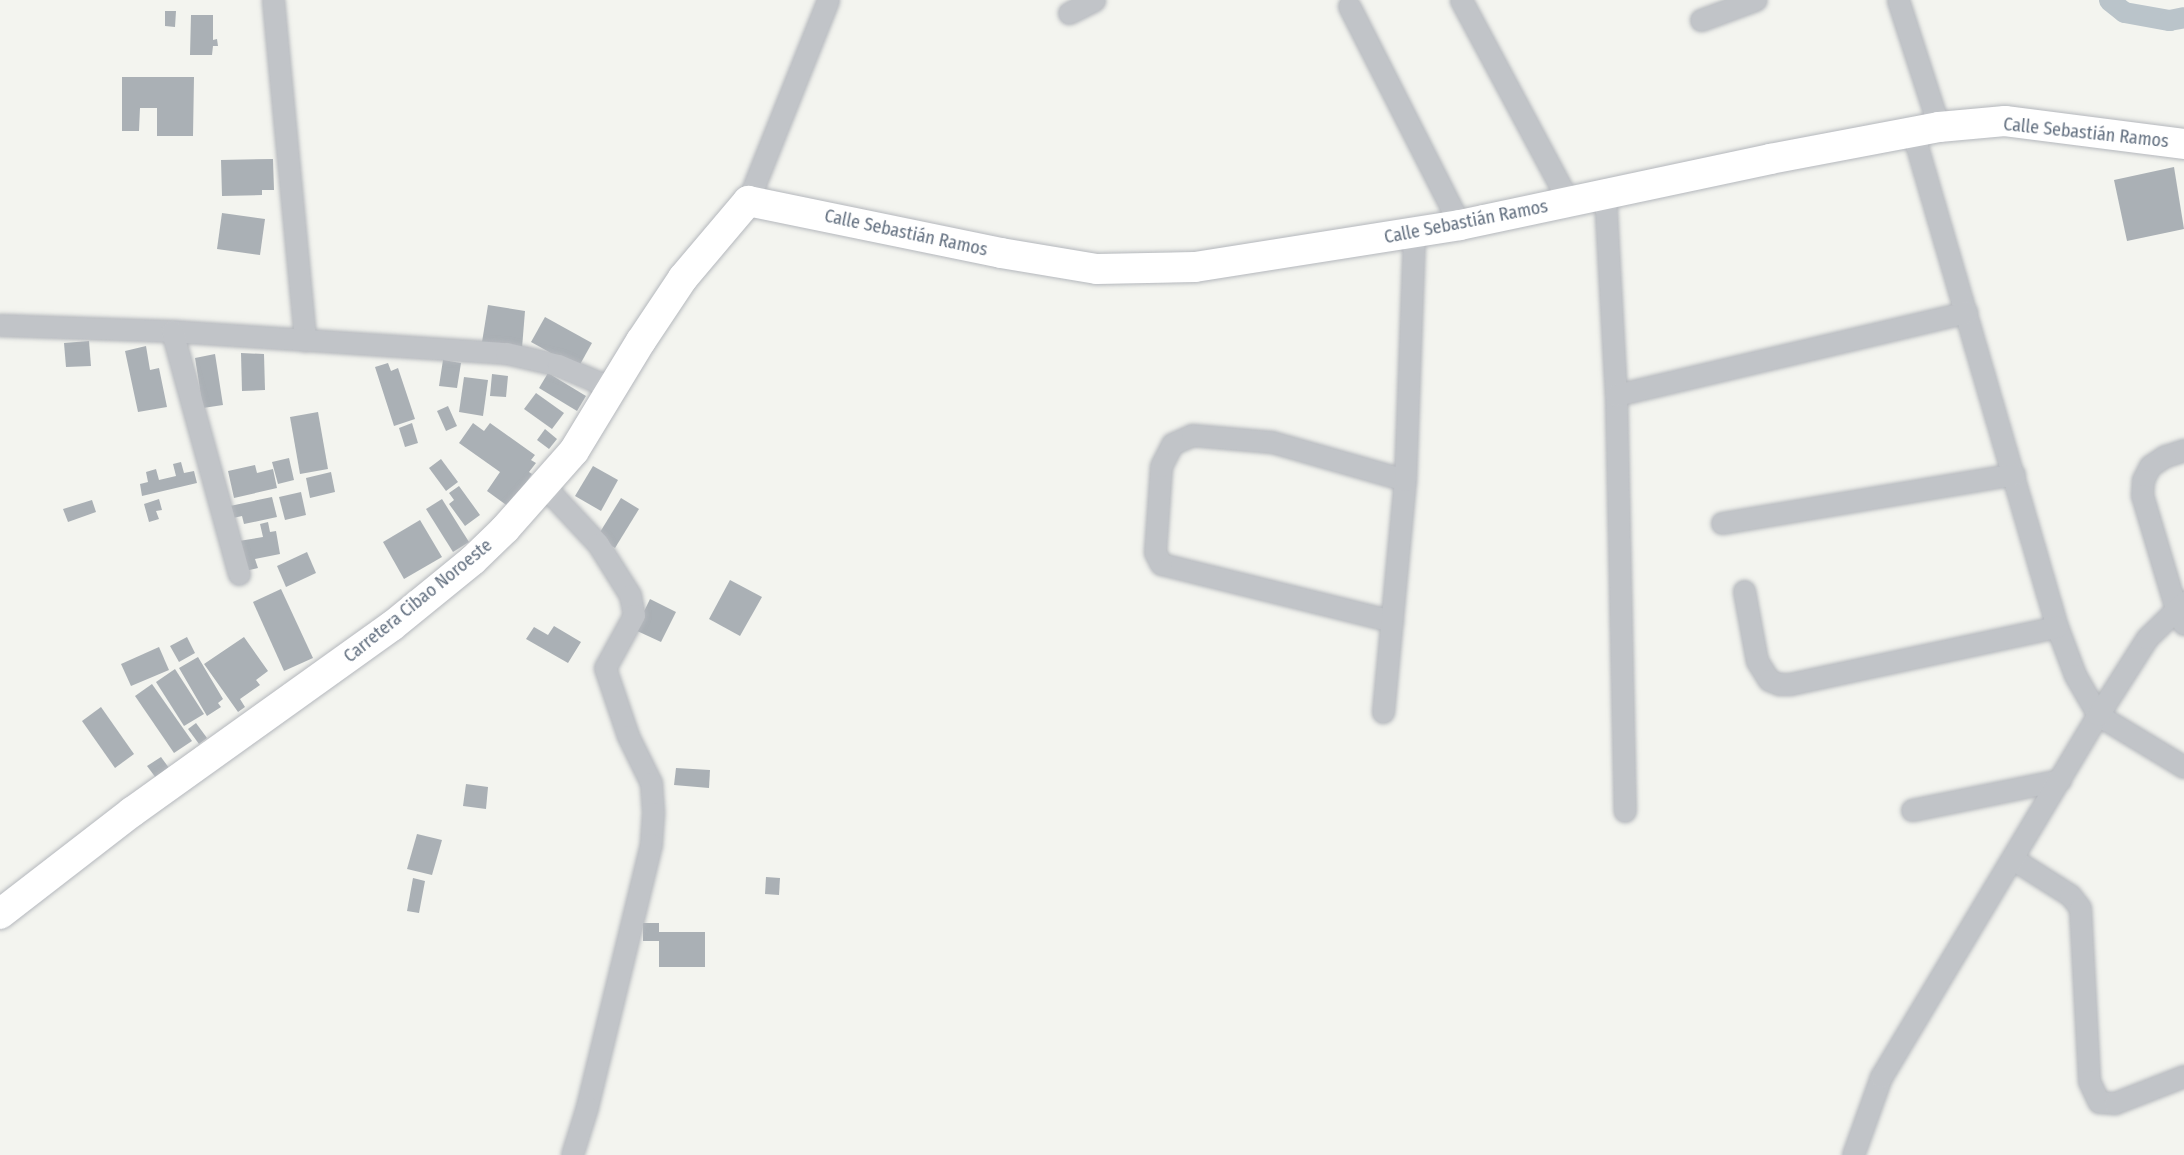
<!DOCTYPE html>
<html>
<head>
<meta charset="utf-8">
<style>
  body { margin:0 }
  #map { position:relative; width:2184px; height:1155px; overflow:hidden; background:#f3f4ef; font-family:"Fira Sans Condensed",sans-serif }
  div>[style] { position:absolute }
  .canal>* { height:21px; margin:-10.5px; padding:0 10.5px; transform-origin:10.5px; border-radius:10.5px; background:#bac4ca }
  .building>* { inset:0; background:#aab0b5 }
  .roads { filter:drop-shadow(0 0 2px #b4b7bc) drop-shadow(0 0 2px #b4b7bc) }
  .street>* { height:21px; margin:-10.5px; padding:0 10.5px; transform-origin:10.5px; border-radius:10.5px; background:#c1c4c8 }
  .secondary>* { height:30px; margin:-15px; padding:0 15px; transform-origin:15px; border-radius:15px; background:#fff }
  span { translate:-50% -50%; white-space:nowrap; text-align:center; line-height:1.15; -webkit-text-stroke:7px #fff; paint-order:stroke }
  .street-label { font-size:18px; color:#637080 }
</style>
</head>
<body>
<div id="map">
  <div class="canal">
    <i style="left:2109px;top:0;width:19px;rotate:39deg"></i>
    <i style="left:2124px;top:12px;width:46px;rotate:10.1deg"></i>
    <i style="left:2169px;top:20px;width:15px;rotate:-11deg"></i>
  </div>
  <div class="building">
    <i style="clip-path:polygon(165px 11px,176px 11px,175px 27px,165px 26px)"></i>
    <i style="clip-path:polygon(191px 15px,213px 15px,213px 40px,217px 39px,218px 46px,213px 46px,212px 55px,190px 55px)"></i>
    <i style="clip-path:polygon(122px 77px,194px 77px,193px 136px,157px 136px,157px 108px,140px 108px,139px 131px,122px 131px)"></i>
    <i style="clip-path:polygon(273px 159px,274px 190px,262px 190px,262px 195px,222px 196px,221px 160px)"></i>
    <i style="clip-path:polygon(2174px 167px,2184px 229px,2127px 241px,2114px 180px)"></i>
    <i style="clip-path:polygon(222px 213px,265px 219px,260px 255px,217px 249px)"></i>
    <i style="clip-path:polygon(488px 305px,525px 311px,522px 348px,482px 342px)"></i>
    <i style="clip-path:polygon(545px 317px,592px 343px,578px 368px,531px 342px)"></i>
    <i style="clip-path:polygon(89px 341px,91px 366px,66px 367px,64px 343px)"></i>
    <i style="clip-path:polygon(146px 346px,150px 370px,159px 368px,167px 407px,138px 412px,125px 351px)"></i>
    <i style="clip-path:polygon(241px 353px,264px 354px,265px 390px,242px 391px)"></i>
    <i style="clip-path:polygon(215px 354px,223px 405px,203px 408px,195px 358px)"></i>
    <i style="clip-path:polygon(443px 360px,461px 363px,457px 388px,439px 386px)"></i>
    <i style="clip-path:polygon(388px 363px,391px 371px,398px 368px,415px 419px,394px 426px,375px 367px)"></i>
    <i style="clip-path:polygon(548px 373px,586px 396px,577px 411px,539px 388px)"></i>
    <i style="clip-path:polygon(492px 374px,508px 376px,506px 397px,490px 396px)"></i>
    <i style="clip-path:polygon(464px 377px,488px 380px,483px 416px,459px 412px)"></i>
    <i style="clip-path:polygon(536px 393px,564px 413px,552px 429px,524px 409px)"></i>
    <i style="clip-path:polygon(448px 406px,457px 426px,446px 431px,437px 411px)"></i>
    <i style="clip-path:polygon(318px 412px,328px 469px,300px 474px,290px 417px)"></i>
    <i style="clip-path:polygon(412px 423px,418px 443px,405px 447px,399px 428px)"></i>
    <i style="clip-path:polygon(473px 423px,484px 431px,490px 423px,535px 455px,531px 460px,536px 463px,529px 472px,532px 474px,509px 507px,487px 491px,500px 472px,459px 443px)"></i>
    <i style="clip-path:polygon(545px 429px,557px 439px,549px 449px,537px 440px)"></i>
    <i style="clip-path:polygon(289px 458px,294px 480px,278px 484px,272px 462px)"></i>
    <i style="clip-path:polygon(441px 459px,458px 482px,446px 491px,429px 468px)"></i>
    <i style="clip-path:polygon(181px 462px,184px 473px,194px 471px,197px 483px,142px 496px,140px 484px,148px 482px,146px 472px,156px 469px,159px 480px,176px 476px,173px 464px)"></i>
    <i style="clip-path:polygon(255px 465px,257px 473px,273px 469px,277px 488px,234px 498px,228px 471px)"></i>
    <i style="clip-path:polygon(593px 466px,618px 480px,601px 511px,575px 496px)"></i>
    <i style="clip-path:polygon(331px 472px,335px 492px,310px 498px,306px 478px)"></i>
    <i style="clip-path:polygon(459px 486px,480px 515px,465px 526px,449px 504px,454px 500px,449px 493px)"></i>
    <i style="clip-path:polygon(301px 492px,306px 515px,285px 520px,279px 497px)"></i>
    <i style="clip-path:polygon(272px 497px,277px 517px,244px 524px,242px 516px,233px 518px,230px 506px)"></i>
    <i style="clip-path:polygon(621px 498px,639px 509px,615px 548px,597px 537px)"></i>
    <i style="clip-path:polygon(159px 499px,162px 510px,156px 511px,159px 519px,149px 522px,144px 504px)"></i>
    <i style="clip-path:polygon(442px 499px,469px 542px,453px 552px,426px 509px)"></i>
    <i style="clip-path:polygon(92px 500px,96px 512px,68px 522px,63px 509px)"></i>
    <i style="clip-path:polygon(420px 520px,442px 557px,404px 579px,383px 542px)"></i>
    <i style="clip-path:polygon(268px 522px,270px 532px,276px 531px,280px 554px,255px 559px,258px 568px,245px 571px,239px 541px,263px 537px,260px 524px)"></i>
    <i style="clip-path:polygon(307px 552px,316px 573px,286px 587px,277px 566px)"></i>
    <i style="clip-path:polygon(730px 580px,762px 597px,740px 636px,709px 619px)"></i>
    <i style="clip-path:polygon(281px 589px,313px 658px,284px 671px,253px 602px)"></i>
    <i style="clip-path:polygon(650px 599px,676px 612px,661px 642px,635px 630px)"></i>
    <i style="clip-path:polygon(554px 626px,581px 642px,568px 663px,526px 639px,534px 627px,548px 635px)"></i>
    <i style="clip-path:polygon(187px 637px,195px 653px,179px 662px,170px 646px)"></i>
    <i style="clip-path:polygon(244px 637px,268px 671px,256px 680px,260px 685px,240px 699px,245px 707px,238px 712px,204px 664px)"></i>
    <i style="clip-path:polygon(159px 647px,169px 670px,131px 686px,121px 664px)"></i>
    <i style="clip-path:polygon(198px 657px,223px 699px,218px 703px,221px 707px,207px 716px,179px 668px)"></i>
    <i style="clip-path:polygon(175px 669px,204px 714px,184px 726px,156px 682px)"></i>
    <i style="clip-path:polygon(152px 684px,192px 741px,174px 753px,135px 696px)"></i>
    <i style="clip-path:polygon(101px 707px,134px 754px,115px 768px,82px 721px)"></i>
    <i style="clip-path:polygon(196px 723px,207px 738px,199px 744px,188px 729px)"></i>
    <i style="clip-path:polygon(161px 757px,169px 768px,156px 778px,147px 766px)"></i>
    <i style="clip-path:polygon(676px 768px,710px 770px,709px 788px,674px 785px)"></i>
    <i style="clip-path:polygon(466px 784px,488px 787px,486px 809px,463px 806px)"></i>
    <i style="clip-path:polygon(417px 834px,442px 840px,432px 875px,407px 869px)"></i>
    <i style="clip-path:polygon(766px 877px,780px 878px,779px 895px,765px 894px)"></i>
    <i style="clip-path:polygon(413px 878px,425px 881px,419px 913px,407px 911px)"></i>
    <i style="clip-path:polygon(643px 923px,659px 923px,659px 932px,705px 932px,705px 967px,659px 967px,659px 941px,643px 941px)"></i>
  </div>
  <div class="roads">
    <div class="street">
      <i style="left:273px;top:0;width:342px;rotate:84.6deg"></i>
      <i style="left:1461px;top:0;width:229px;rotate:61.9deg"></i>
      <i style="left:1898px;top:0;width:133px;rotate:72.1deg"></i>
      <i style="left:1349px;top:6px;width:246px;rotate:63.1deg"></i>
      <i style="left:1069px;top:13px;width:28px;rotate:-27deg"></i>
      <i style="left:1701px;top:20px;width:58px;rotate:-20.3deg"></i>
      <i style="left:1913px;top:133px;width:515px;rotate:73.75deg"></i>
      <i style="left:2057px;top:627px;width:51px;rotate:69.4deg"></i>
      <i style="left:2075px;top:675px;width:46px;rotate:60.1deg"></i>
      <i style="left:2098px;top:715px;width:100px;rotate:31.2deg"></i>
      <i style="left:1605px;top:194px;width:201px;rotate:86.9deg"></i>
      <i style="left:1616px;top:395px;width:416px;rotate:88.8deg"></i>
      <i style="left:748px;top:201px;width:216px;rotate:-68.3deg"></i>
      <i style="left:0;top:325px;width:172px;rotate:2deg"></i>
      <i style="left:172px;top:331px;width:335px;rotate:3.8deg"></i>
      <i style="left:506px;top:353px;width:53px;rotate:13deg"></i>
      <i style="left:558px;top:365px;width:59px;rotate:23.1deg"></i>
      <i style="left:172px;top:331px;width:252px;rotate:74.6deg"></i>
      <i style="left:1616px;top:395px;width:360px;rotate:-13.3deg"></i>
      <i style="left:2184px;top:450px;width:20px;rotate:162deg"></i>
      <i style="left:2165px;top:456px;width:18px;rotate:146deg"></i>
      <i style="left:2150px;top:466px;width:16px;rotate:117deg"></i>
      <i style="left:2143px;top:480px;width:15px;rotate:94deg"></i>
      <i style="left:2142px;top:495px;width:119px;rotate:73.4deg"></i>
      <i style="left:2176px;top:609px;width:17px;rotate:62deg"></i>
      <i style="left:544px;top:486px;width:79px;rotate:47deg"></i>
      <i style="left:598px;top:544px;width:60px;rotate:57.9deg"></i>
      <i style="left:630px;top:595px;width:20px;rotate:79deg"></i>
      <i style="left:634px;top:615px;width:60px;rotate:118.7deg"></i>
      <i style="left:605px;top:668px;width:72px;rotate:71.3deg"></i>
      <i style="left:628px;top:736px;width:52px;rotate:63.9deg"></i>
      <i style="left:651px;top:783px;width:30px;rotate:86deg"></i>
      <i style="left:653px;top:813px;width:31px;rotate:94deg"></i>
      <i style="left:651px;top:844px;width:271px;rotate:103.7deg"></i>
      <i style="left:587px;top:1107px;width:50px;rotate:107.4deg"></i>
      <i style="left:1722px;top:523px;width:296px;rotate:-9.5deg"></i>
      <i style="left:1744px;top:591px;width:71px;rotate:79.5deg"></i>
      <i style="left:1757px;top:661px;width:22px;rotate:58deg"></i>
      <i style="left:1769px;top:680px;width:11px;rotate:22deg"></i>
      <i style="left:1779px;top:684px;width:11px"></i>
      <i style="left:1790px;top:684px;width:273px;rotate:-12.1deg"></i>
      <i style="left:1392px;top:621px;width:238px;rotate:-166.1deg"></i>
      <i style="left:1161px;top:564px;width:13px;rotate:-117deg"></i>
      <i style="left:1155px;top:552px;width:86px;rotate:-86deg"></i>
      <i style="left:1161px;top:466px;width:25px;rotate:-63deg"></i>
      <i style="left:1172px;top:444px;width:22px;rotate:-24deg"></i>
      <i style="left:1192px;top:435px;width:80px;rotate:5deg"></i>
      <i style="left:1272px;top:442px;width:138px;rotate:15.9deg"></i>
      <i style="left:1383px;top:712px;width:233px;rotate:-84.6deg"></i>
      <i style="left:1405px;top:480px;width:247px;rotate:-87.9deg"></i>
      <i style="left:1912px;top:810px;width:151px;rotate:-11.5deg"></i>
      <i style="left:2013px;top:859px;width:67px;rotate:32.3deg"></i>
      <i style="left:2070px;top:895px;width:16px;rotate:52deg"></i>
      <i style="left:2080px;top:908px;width:173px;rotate:87deg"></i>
      <i style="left:2089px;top:1081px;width:23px;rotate:65deg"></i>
      <i style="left:2099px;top:1102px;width:16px;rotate:4deg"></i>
      <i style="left:2115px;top:1103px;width:74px;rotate:-21.4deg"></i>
      <i style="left:1853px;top:1155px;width:83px;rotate:-70.3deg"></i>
      <i style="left:1881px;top:1077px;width:422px;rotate:-59.1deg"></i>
      <i style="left:2098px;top:715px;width:91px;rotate:-57.5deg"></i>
      <i style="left:2147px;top:638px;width:52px;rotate:-44.2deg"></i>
    </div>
    <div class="secondary">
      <i style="left:0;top:914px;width:167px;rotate:-37.7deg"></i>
      <i style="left:132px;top:812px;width:320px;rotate:-35.6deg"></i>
      <i style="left:392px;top:626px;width:104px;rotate:-39.2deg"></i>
      <i style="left:473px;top:560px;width:45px;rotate:-44.1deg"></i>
      <i style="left:505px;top:529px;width:104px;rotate:-48.5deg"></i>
      <i style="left:574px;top:451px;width:129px;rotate:-58.7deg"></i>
      <i style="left:641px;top:341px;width:76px;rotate:-56.3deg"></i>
      <i style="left:683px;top:278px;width:101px;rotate:-49.8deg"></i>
      <i style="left:748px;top:201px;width:258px;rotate:11.6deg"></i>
      <i style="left:1001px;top:253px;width:97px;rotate:9.5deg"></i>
      <i style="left:1097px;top:269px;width:98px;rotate:-1.2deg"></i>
      <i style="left:1195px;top:267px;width:268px;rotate:-9deg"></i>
      <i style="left:1460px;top:225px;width:317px;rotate:-12deg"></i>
      <i style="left:1770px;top:159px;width:172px;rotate:-10.7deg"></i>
      <i style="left:1939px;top:127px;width:66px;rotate:-5.2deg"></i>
      <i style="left:2005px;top:121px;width:180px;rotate:7.3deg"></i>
    </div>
  </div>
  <div class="street-label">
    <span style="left:2086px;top:133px;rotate:6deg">Calle Sebastián Ramos</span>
    <span style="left:1466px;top:222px;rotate:-11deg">Calle Sebastián Ramos</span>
    <span style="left:906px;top:233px;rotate:12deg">Calle Sebastián Ramos</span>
    <span style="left:418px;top:601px;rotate:-39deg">Carretera Cibao Noroeste</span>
  </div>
</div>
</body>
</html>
